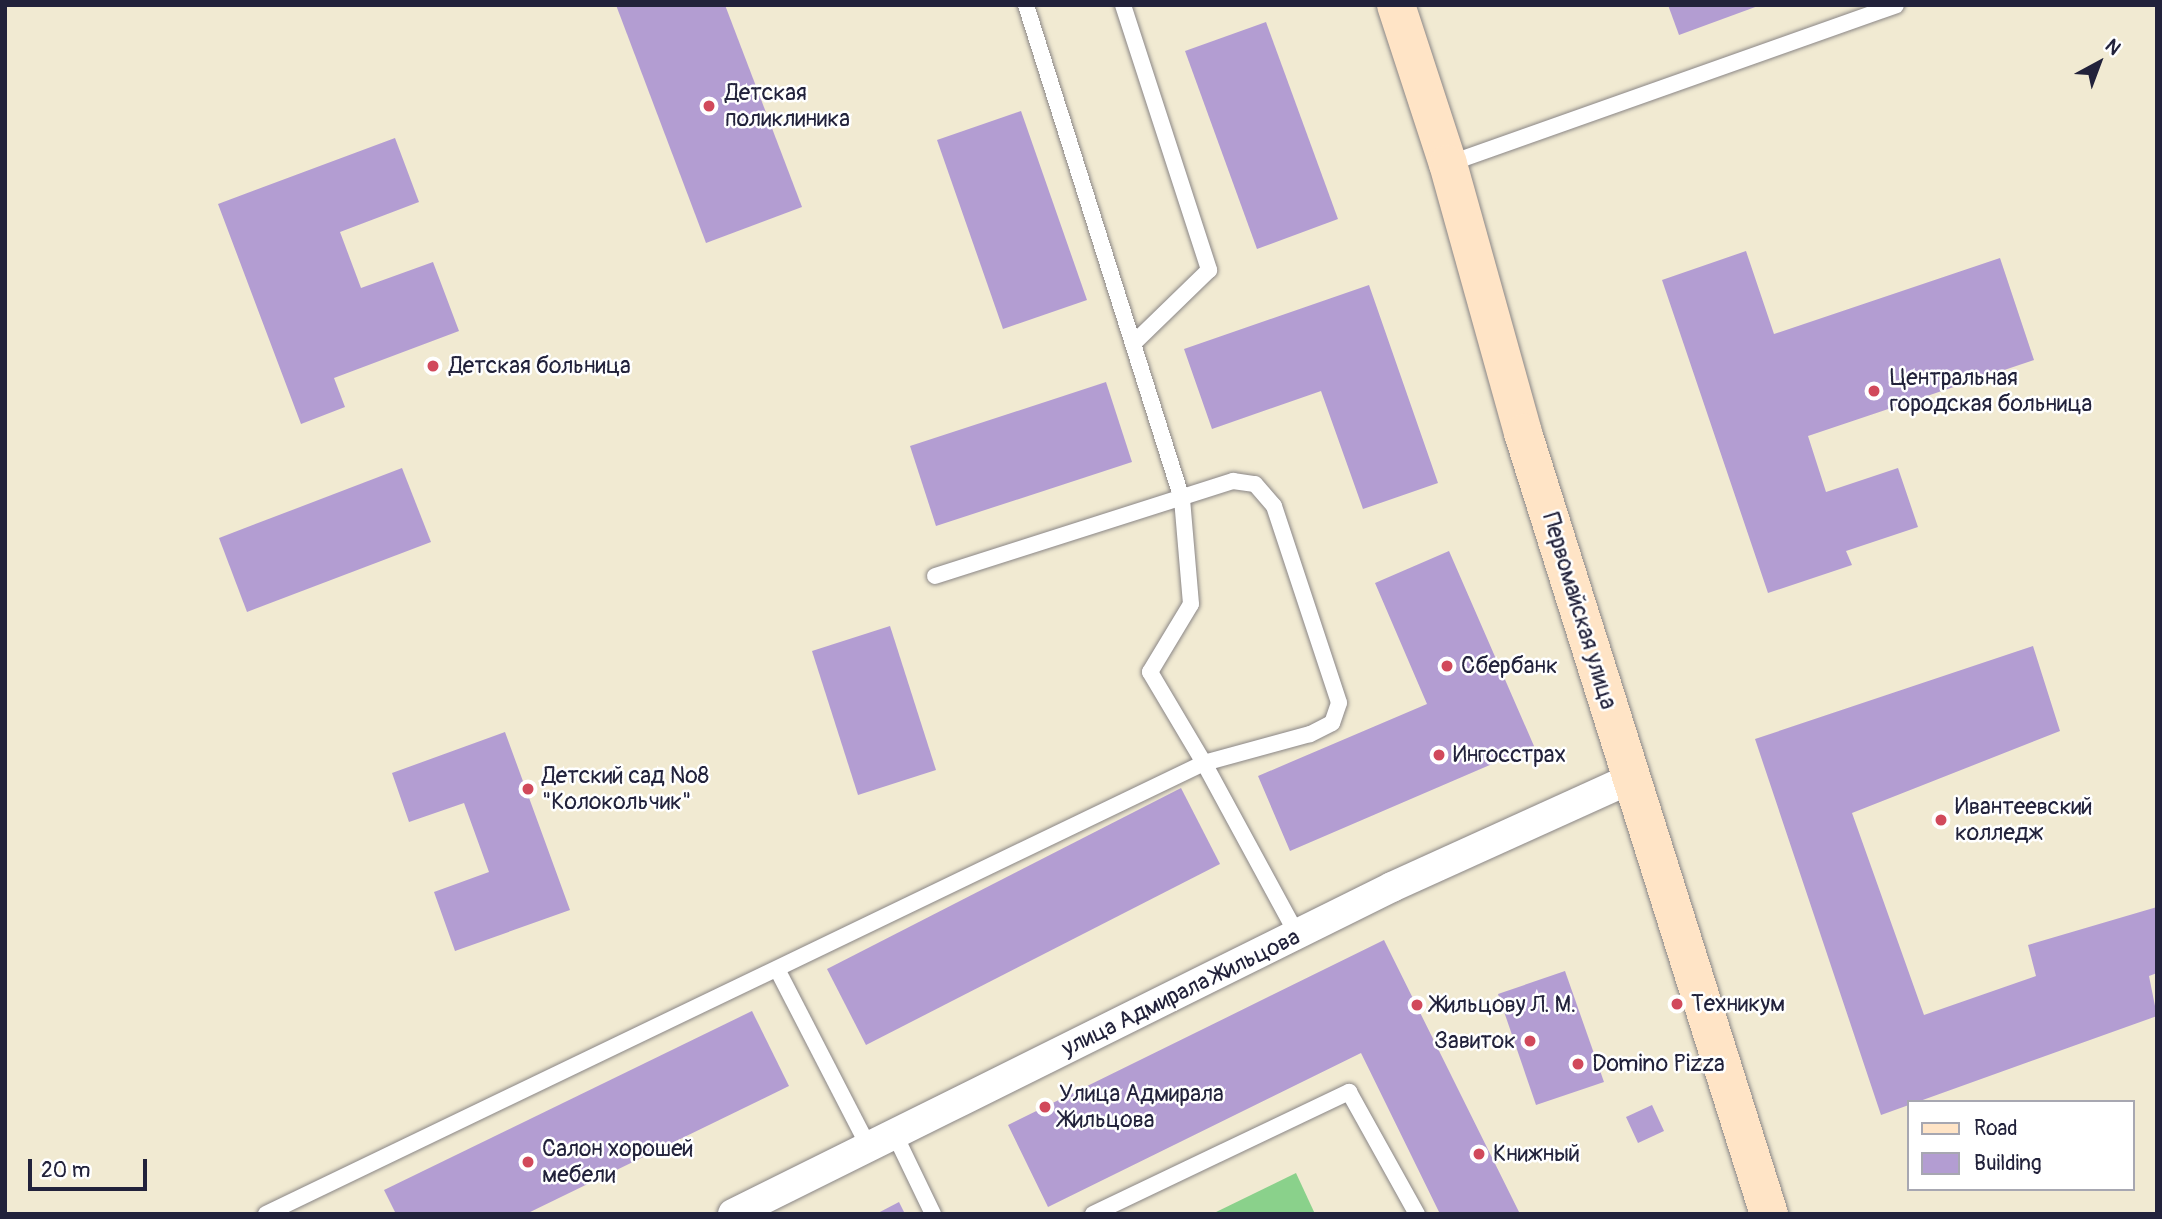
<!DOCTYPE html>
<html>
<head>
<meta charset="utf-8">
<style>
  body { margin:0 }
  #map { position:relative; width:2162px; height:1219px; overflow:hidden; background:#f1ead2; font-family:Pangolin,sans-serif }
  div>[style] { position:absolute }
  .green>* { inset:0; background:#8ad18b }
  .building>* { inset:0; background:#b39dd2 }
  .roads { filter:drop-shadow(0 0 2px #8a8686) drop-shadow(0 0 2px #8a8686) }
  .lane>* { height:16px; margin:-8px; padding:0 8px; transform-origin:8px; border-radius:8px; background:#fff }
  .street>* { height:30px; margin:-15px; padding:0 15px; transform-origin:15px; border-radius:15px; background:#fff }
  .secondary>* { height:38px; margin:-19px; padding:0 19px; transform-origin:19px; border-radius:19px; background:#ffe4c6 }
  .dots>* { width:19px; height:19px; translate:-50% -50%; box-sizing:border-box; border:4px solid #fff; border-radius:50% }
  span { translate:-50% -50%; white-space:nowrap; text-align:center; line-height:1.15; -webkit-text-stroke:5px #fff; paint-order:stroke }
  .poi-label { font-size:23px; color:#22223b }
  .left { translate:0 -50%; text-align:left }
  .right { translate:-100% -50%; text-align:right }
  .street-label { font-size:23px; color:#22223b }
  .frame { position:absolute; inset:0; border:7px solid #22223b; pointer-events:none }
  .legend { position:absolute; left:1907px; top:1100px; width:228px; height:91px; box-sizing:border-box; background:#fff; border:2px solid #a7a7b1; margin:0; padding:9px 12px; list-style:none; font-size:21px; color:#22223b }
  .legend li { display:flex; align-items:center; gap:14px; height:35px }
  .legend b { width:35px; border:2px solid #a7a7b1 }
  .north { position:absolute; left:2064px; top:28px; width:70px; height:70px; -webkit-text-stroke:5px #fff; paint-order:stroke; rotate:41deg; font-size:19px; font-weight:700; line-height:28px; text-align:center; color:#22223b }
  .north::after { content:''; display:block; margin:auto; width:24px; height:32px; background:#22223b; clip-path:polygon(50% 0,100% 100%,50% 72%,0 100%) }
  .scale { position:absolute; left:28px; top:1159px; width:119px; height:32px; box-sizing:border-box; border:4px solid #22223b; border-top:0; padding-left:9px; font-size:21px; line-height:24px; white-space:nowrap; color:#22223b; -webkit-text-stroke:5px #fff; paint-order:stroke }
</style>
</head>
<body>
<div id="map">
  <div class="green">
    <i style="clip-path:polygon(1296px 1173px,1315px 1214px,1212px 1214px)"></i>
  </div>
  <div class="building">
    <i style="clip-path:polygon(616px 5px,725px 5px,802px 207px,706px 243px)"></i>
    <i style="clip-path:polygon(1668px 5px,1758px 5px,1758px 6px,1679px 35px)"></i>
    <i style="clip-path:polygon(1266px 22px,1338px 219px,1257px 249px,1185px 51px)"></i>
    <i style="clip-path:polygon(1021px 111px,1087px 300px,1003px 329px,937px 140px)"></i>
    <i style="clip-path:polygon(395px 138px,419px 202px,340px 232px,361px 288px,433px 262px,459px 331px,334px 378px,345px 407px,301px 424px,218px 204px)"></i>
    <i style="clip-path:polygon(1746px 251px,1774px 334px,2000px 258px,2034px 360px,1808px 436px,1826px 492px,1898px 468px,1918px 527px,1846px 551px,1852px 565px,1768px 593px,1662px 280px)"></i>
    <i style="clip-path:polygon(1369px 285px,1438px 483px,1363px 509px,1321px 391px,1212px 429px,1184px 349px)"></i>
    <i style="clip-path:polygon(1106px 382px,1132px 462px,936px 526px,910px 446px)"></i>
    <i style="clip-path:polygon(402px 468px,431px 542px,247px 612px,219px 538px)"></i>
    <i style="clip-path:polygon(1449px 551px,1534px 746px,1290px 851px,1258px 776px,1427px 704px,1375px 583px)"></i>
    <i style="clip-path:polygon(890px 626px,936px 770px,858px 795px,812px 651px)"></i>
    <i style="clip-path:polygon(2033px 646px,2060px 731px,1852px 813px,1924px 1015px,2036px 976px,2028px 945px,2157px 907px,2157px 973px,2149px 976px,2157px 1016px,1881px 1115px,1755px 739px)"></i>
    <i style="clip-path:polygon(505px 732px,570px 910px,455px 951px,434px 892px,489px 872px,464px 803px,409px 822px,392px 773px)"></i>
    <i style="clip-path:polygon(1181px 788px,1220px 864px,866px 1045px,827px 969px)"></i>
    <i style="clip-path:polygon(1384px 940px,1520px 1214px,1440px 1214px,1361px 1053px,1048px 1207px,1008px 1125px)"></i>
    <i style="clip-path:polygon(1565px 971px,1604px 1082px,1536px 1105px,1498px 994px)"></i>
    <i style="clip-path:polygon(752px 1011px,789px 1086px,526px 1214px,396px 1214px,384px 1190px)"></i>
    <i style="clip-path:polygon(1652px 1105px,1664px 1131px,1638px 1143px,1626px 1117px)"></i>
    <i style="clip-path:polygon(899px 1202px,905px 1214px,876px 1214px)"></i>
  </div>
  <div class="roads">
    <div class="lane">
      <i style="left:1123px;top:5px;width:279px;rotate:72deg"></i>
      <i style="left:1209px;top:270px;width:103px;rotate:135.8deg"></i>
      <i style="left:1448px;top:164px;width:475px;rotate:-19.5deg"></i>
      <i style="left:935px;top:576px;width:313px;rotate:-17.7deg"></i>
      <i style="left:1233px;top:481px;width:22px;rotate:8deg"></i>
      <i style="left:1255px;top:484px;width:29px;rotate:49deg"></i>
      <i style="left:1274px;top:506px;width:207px;rotate:71.7deg"></i>
      <i style="left:1339px;top:703px;width:21px;rotate:109deg"></i>
      <i style="left:1332px;top:723px;width:25px;rotate:153deg"></i>
      <i style="left:1310px;top:734px;width:110px;rotate:164.7deg"></i>
      <i style="left:1204px;top:763px;width:197px;rotate:61.5deg"></i>
      <i style="left:778px;top:971px;width:198px;rotate:62.7deg"></i>
      <i style="left:895px;top:1135px;width:88px;rotate:64.3deg"></i>
      <i style="left:266px;top:1214px;width:1041px;rotate:-25.68deg"></i>
      <i style="left:1204px;top:763px;width:106px;rotate:-120.7deg"></i>
      <i style="left:1150px;top:672px;width:79px;rotate:-58.9deg"></i>
      <i style="left:1191px;top:604px;width:105px;rotate:-94.9deg"></i>
      <i style="left:1182px;top:499px;width:518px;rotate:-107.53deg"></i>
      <i style="left:1093px;top:1214px;width:284px;rotate:-25.5deg"></i>
      <i style="left:1349px;top:1092px;width:140px;rotate:60.9deg"></i>
    </div>
    <div class="street">
      <i style="left:733px;top:1214px;width:736px;rotate:-26.39deg"></i>
      <i style="left:1392px;top:887px;width:264px;rotate:-24.4deg"></i>
    </div>
    <div class="secondary">
      <i style="left:1396px;top:5px;width:167px;rotate:71.9deg"></i>
      <i style="left:1448px;top:164px;width:279px;rotate:74.4deg"></i>
      <i style="left:1523px;top:433px;width:819px;rotate:72.52deg"></i>
    </div>
  </div>
  <div class="dots">
    <i style="left:709px;top:106px;background:#d1495b"></i>
    <i style="left:433px;top:366px;background:#d1495b"></i>
    <i style="left:1874px;top:391px;background:#d1495b"></i>
    <i style="left:1447px;top:666px;background:#d1495b"></i>
    <i style="left:1439px;top:755px;background:#d1495b"></i>
    <i style="left:528px;top:789px;background:#d1495b"></i>
    <i style="left:1941px;top:820px;background:#d1495b"></i>
    <i style="left:1677px;top:1004px;background:#d1495b"></i>
    <i style="left:1417px;top:1005px;background:#d1495b"></i>
    <i style="left:1530px;top:1041px;background:#d1495b"></i>
    <i style="left:1578px;top:1064px;background:#d1495b"></i>
    <i style="left:1045px;top:1107px;background:#d1495b"></i>
    <i style="left:1479px;top:1154px;background:#d1495b"></i>
    <i style="left:528px;top:1162px;background:#d1495b"></i>
  </div>
  <div class="poi-label">
    <span class="left" style="left:725px;top:106px">Детская<br>поликлиника</span>
    <span class="left" style="left:449px;top:366px">Детская больница</span>
    <span class="left" style="left:1890px;top:391px">Центральная<br>городская больница</span>
    <span class="left" style="left:1461px;top:666px">Сбербанк</span>
    <span class="left" style="left:1453px;top:755px">Ингосстрах</span>
    <span class="left" style="left:542px;top:789px">Детский сад №8<br>"Колокольчик"</span>
    <span class="left" style="left:1955px;top:820px">Ивантеевский<br>колледж</span>
    <span class="left" style="left:1691px;top:1004px">Техникум</span>
    <span class="left" style="left:1431px;top:1005px">Жильцову Л. М.</span>
    <span class="right" style="left:1516px;top:1041px">Завиток</span>
    <span class="left" style="left:1592px;top:1064px">Domino Pizza</span>
    <span class="left" style="left:1059px;top:1107px">Улица Адмирала<br>Жильцова</span>
    <span class="left" style="left:542px;top:1162px">Салон хорошей<br>мебели</span>
    <span class="left" style="left:1493px;top:1154px">Книжный</span>
  </div>
  <div class="street-label">
    <span style="left:1579px;top:611px;rotate:73deg">Первомайская улица</span>
    <span style="left:1181px;top:993px;rotate:-26deg">улица Адмирала Жильцова</span>
  </div>
  <div class="frame"></div>
  <ul class="legend">
  <li><b style="height:9px;background:#ffe4c6"></b>Road</li>
  <li><b style="height:19px;background:#b39dd2"></b>Building</li>
  </ul>
  <div class="north">N</div>
  <div class="scale">20 m</div>
</div>
</body>
</html>
